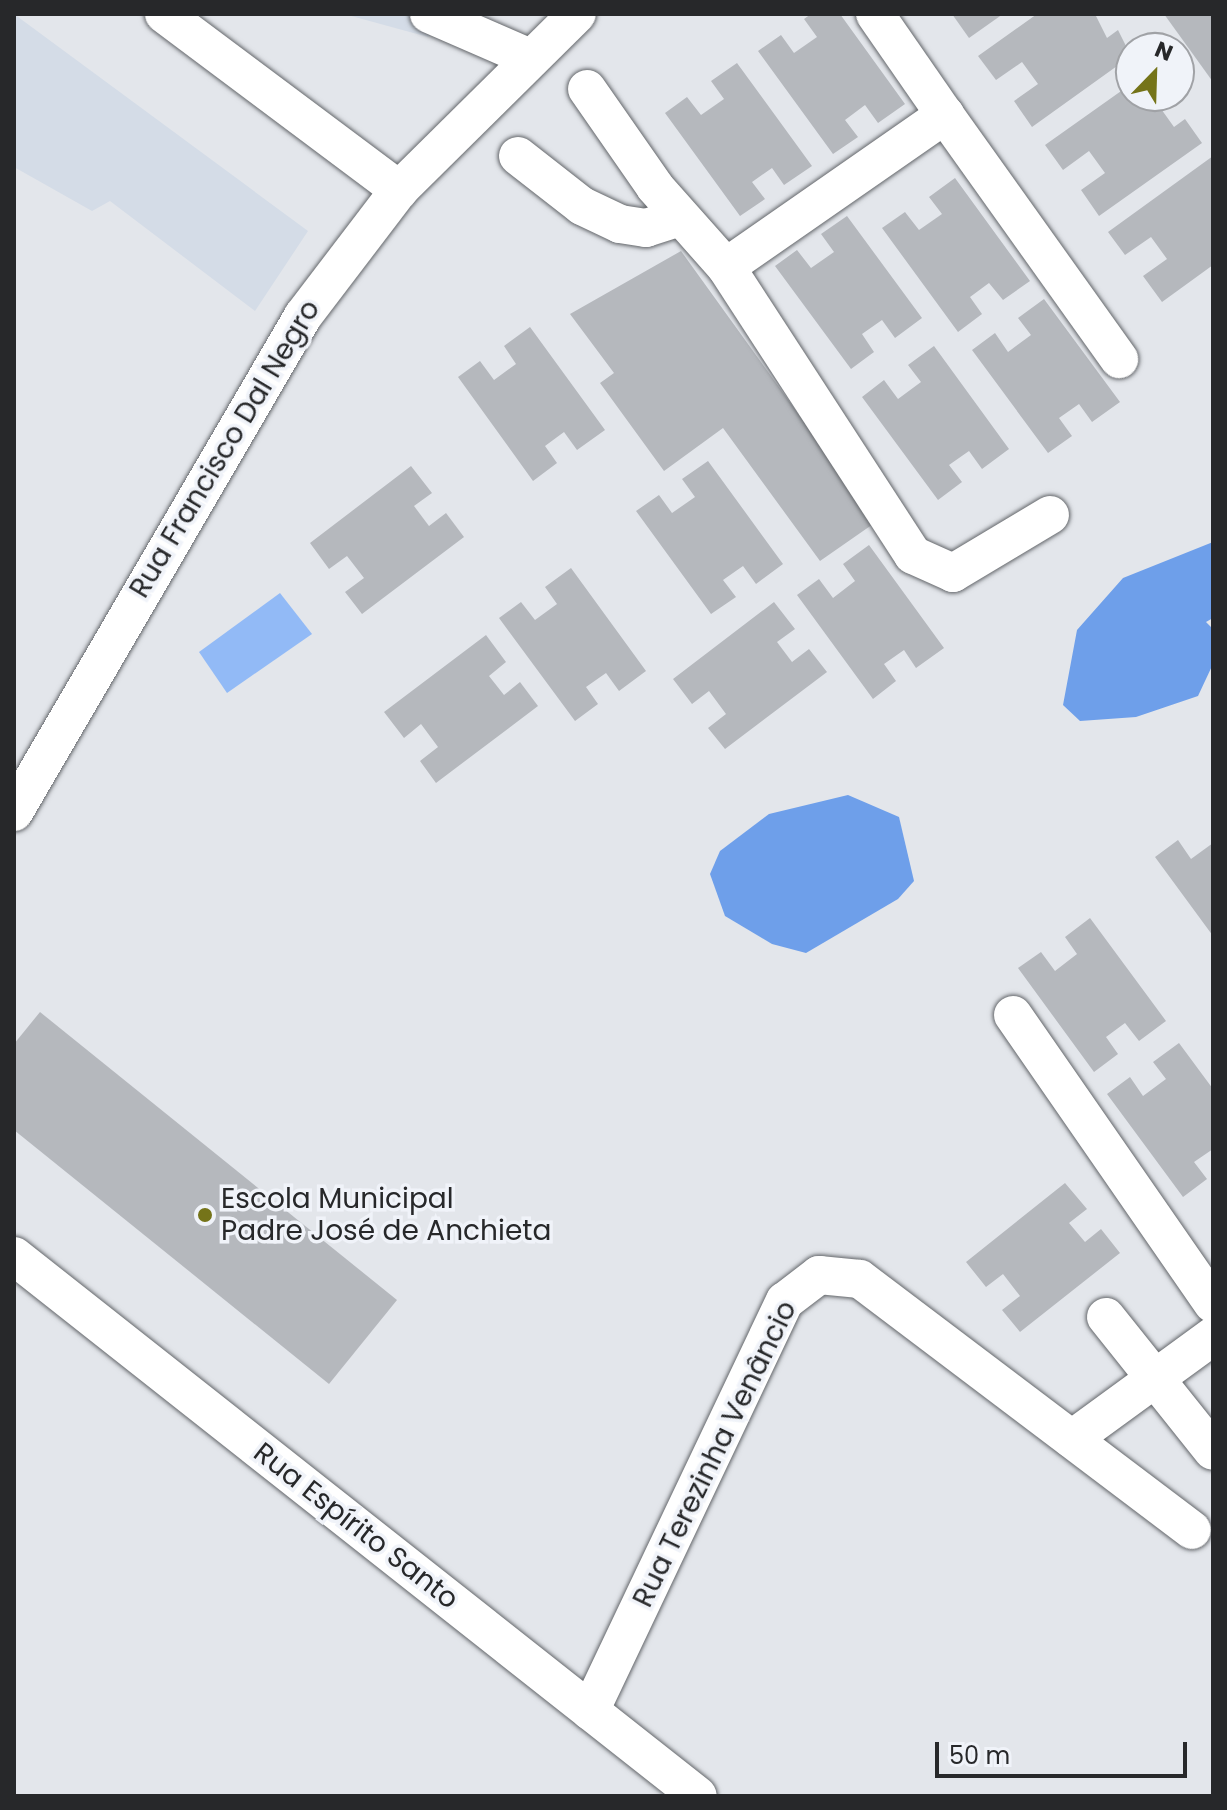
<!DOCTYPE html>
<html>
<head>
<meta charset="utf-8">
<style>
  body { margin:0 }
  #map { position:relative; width:1227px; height:1810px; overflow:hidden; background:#e3e6eb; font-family:Poppins,sans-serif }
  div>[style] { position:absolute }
  .built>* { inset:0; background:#d4dce7 }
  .green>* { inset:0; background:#92baf6 }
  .water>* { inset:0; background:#6e9fea }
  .building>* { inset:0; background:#b5b8bd }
  .roads { filter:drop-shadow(0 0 2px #63666a) drop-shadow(0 0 2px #63666a) }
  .minor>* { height:38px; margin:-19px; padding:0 19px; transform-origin:19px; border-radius:19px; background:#fff }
  .dots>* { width:22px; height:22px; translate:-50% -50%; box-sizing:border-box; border:4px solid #f0f3f9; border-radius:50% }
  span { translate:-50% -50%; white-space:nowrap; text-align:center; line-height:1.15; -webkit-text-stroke:7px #f0f3f9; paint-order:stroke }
  .street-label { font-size:28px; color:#27282a }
  .poi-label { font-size:28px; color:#27282a }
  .left { translate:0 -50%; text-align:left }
  .frame { position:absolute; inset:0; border:16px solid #27282a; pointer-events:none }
  .north { position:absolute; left:1115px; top:32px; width:80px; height:80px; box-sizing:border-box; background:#f0f3f9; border:2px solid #a0a2a6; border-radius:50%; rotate:23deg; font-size:22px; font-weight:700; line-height:32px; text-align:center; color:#27282a }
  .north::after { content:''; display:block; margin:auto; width:28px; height:36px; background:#757419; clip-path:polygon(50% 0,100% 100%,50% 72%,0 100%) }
  .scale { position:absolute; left:935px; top:1742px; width:252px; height:36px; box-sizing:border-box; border:4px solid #27282a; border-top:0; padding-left:10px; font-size:24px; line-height:28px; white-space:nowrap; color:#27282a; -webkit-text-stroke:6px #f0f3f9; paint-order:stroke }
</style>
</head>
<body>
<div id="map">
  <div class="built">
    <i style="clip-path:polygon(14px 14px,308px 231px,255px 311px,110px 201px,92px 211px,14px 167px)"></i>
    <i style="clip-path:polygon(344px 14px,458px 14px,428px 37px)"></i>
  </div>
  <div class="green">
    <i style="clip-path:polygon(280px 593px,312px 634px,227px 693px,199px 652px)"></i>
  </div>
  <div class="water">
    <i style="clip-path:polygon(1213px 542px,1213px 618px,1206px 622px,1213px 629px,1213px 664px,1198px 696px,1136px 717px,1080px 721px,1063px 705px,1077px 630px,1123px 578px)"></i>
    <i style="clip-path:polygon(848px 795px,899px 817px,914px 881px,898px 899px,806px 953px,772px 944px,725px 916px,710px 874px,720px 851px,769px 814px)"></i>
  </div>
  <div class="building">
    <i style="clip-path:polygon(811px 14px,840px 14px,905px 104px,878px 123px,865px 105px,845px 120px,858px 137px,833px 154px,758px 51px,781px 35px,794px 53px,817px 37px,804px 19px)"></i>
    <i style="clip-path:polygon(952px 14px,1003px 14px,969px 38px)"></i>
    <i style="clip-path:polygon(1037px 14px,1095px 14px,1107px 38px,1118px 30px,1131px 56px,1032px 127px,1014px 101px,1038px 84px,1022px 62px,996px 80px,978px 56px)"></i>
    <i style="clip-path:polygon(1164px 14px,1213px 14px,1213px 82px)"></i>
    <i style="clip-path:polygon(737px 63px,812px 166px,784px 185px,772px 168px,752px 182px,765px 199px,740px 216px,665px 113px,687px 97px,701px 115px,724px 99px,711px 81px)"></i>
    <i style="clip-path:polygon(1131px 84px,1131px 96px,1172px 96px,1159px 106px,1174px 127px,1185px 119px,1202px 143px,1099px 216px,1081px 190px,1105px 173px,1089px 151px,1063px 170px,1045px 145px)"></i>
    <i style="clip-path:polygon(1213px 156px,1213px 265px,1162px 302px,1143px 276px,1167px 259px,1151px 237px,1125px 255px,1108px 232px)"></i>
    <i style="clip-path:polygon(955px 178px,1030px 281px,1003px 300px,989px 283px,970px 297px,982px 314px,958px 332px,882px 228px,905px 212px,919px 230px,942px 214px,929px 197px)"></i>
    <i style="clip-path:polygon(847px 216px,922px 318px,895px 338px,882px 320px,862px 334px,874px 352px,851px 369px,775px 266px,797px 250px,811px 268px,834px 252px,821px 234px)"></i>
    <i style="clip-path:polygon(681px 251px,876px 522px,820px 561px,723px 428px,664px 471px,600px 383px,614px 373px,570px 314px)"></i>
    <i style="clip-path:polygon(1044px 299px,1120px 402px,1092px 422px,1079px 404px,1059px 418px,1072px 436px,1048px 453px,972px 350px,995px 333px,1008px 352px,1031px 335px,1018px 318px)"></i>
    <i style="clip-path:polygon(530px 327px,605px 430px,577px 450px,564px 432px,545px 446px,557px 463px,533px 481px,458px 377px,480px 361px,494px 380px,516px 364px,504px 346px)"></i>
    <i style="clip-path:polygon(934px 346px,1009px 449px,982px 469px,969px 451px,949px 465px,962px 482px,938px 500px,862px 397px,884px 380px,898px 399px,921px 382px,908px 365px)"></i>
    <i style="clip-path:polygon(708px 461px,783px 564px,756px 584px,743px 566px,723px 580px,736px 597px,711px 614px,636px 511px,659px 495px,672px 513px,695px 497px,682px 479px)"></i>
    <i style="clip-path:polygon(411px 466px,432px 493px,414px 506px,429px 526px,446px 513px,464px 537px,362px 614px,345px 592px,364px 578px,347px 556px,329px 569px,310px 543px)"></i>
    <i style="clip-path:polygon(869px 545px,944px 648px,916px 668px,904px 650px,884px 664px,896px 681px,873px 699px,797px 595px,819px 579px,833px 598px,855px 581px,843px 564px)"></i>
    <i style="clip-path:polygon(571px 568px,646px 671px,619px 691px,606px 673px,586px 687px,598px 704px,575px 721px,499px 618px,521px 602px,535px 620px,557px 604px,545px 587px)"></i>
    <i style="clip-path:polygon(774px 602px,795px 629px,777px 642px,792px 662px,809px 649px,827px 672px,725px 749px,708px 728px,726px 714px,709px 691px,692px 704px,673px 679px)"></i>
    <i style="clip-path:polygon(486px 635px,506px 662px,489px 676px,504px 695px,520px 682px,538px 706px,436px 783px,420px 761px,438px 747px,421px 724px,404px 738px,384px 712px)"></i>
    <i style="clip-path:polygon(1178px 840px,1191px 859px,1213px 843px,1213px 936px,1155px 857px)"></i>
    <i style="clip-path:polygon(1090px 918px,1166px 1021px,1139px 1041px,1125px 1023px,1106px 1037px,1118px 1054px,1094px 1072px,1018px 968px,1041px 952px,1055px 971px,1077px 954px,1065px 937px)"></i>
    <i style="clip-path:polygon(40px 1012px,397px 1300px,329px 1384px,14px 1130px,14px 1044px)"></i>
    <i style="clip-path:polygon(1179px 1043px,1213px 1089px,1213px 1149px,1194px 1162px,1207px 1179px,1183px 1197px,1107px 1094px,1130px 1077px,1143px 1096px,1166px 1079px,1153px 1062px)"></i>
    <i style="clip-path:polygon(1065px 1183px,1087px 1209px,1069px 1223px,1085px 1242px,1101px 1229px,1120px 1253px,1020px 1332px,1002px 1310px,1020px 1296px,1003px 1274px,986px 1287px,966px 1262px)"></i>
  </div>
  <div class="roads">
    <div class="minor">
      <i style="left:164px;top:14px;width:294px;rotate:36.8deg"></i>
      <i style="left:429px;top:14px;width:108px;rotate:23.5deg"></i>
      <i style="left:875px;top:14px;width:123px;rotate:55.3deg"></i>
      <i style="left:587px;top:89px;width:119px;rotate:55.2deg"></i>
      <i style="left:655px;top:187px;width:107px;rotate:48.4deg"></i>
      <i style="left:726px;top:267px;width:267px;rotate:-34.8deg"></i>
      <i style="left:945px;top:115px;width:300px;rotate:54.5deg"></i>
      <i style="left:518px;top:156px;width:81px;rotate:38deg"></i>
      <i style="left:582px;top:206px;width:42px;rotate:25.3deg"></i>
      <i style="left:620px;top:224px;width:26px;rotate:9deg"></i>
      <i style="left:646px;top:228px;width:36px;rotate:-18deg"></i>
      <i style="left:726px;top:267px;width:343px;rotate:57deg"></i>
      <i style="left:913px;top:555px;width:44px;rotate:24.2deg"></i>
      <i style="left:953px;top:573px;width:113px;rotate:-30.9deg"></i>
      <i style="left:14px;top:812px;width:574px;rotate:-59.77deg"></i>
      <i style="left:303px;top:316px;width:158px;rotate:-52.7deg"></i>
      <i style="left:399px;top:190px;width:250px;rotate:-44.7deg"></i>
      <i style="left:1013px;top:1015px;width:351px;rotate:55.3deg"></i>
      <i style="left:14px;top:1256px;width:871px;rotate:38.29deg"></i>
      <i style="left:1106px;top:1317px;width:171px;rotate:51.4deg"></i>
      <i style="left:1072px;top:1439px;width:175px;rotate:-36.1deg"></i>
      <i style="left:590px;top:1711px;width:454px;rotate:-64.6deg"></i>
      <i style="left:785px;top:1301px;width:43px;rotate:-37.4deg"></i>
      <i style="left:819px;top:1275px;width:41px;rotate:5.6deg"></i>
      <i style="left:860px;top:1279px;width:416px;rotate:37.1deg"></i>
    </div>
  </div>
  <div class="dots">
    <i style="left:205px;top:1215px;background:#757419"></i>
  </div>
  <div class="street-label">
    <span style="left:225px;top:449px;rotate:-59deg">Rua Francisco Dal Negro</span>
    <span style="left:715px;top:1454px;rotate:-64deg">Rua Terezinha Venâncio</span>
    <span style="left:356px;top:1526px;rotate:38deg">Rua Espírito Santo</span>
  </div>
  <div class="poi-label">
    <span class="left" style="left:221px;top:1215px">Escola Municipal<br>Padre José de Anchieta</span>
  </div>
  <div class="frame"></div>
  <div class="north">N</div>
  <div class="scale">50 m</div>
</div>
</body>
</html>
